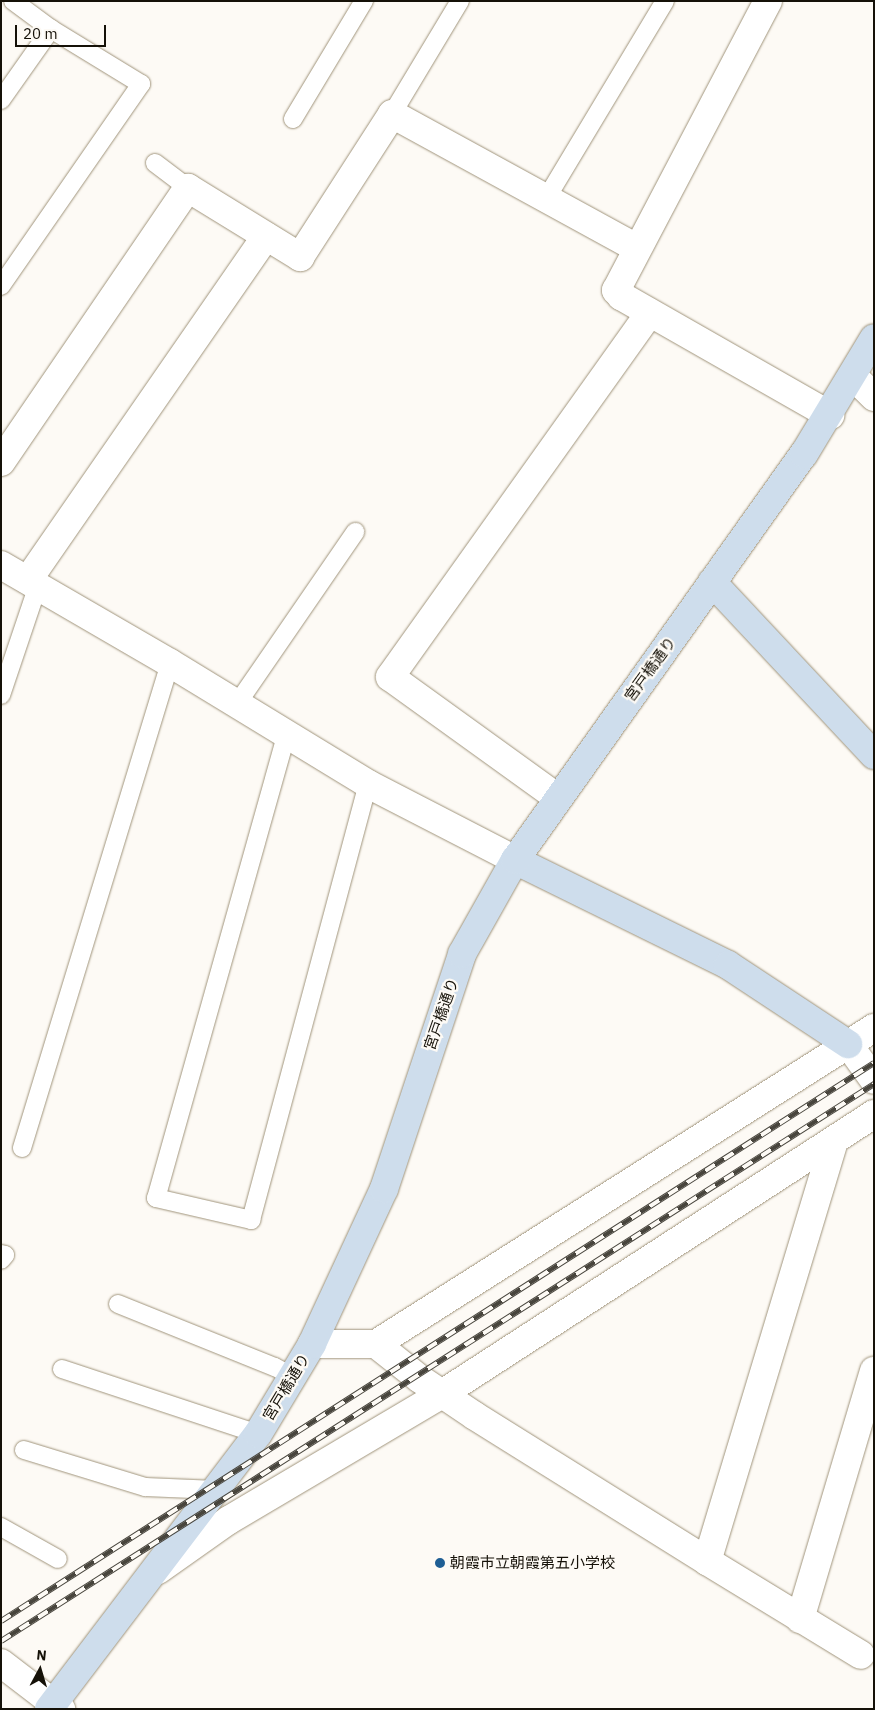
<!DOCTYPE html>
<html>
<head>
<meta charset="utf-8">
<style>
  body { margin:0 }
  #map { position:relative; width:875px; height:1710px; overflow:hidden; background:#fdfaf5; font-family:"IBM Plex Sans","Noto Sans JP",sans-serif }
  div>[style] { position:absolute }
  .roads { filter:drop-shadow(0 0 1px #a0947b) drop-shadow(0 0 1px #a0947b) }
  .lane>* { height:18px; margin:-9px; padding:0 9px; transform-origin:9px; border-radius:9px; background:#fff }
  .street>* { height:28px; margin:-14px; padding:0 14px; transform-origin:14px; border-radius:14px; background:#fff }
  .secondary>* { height:28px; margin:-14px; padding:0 14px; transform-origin:14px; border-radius:14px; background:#ceddec }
  .rail>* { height:5.5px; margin-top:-2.75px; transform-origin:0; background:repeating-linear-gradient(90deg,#fdfaf5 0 11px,#48453d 0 22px); box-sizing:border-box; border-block:1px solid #48453d }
  .dots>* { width:14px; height:14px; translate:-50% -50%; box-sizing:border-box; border:2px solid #fdfaf5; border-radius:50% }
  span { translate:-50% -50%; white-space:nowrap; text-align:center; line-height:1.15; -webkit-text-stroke:4.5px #fdfaf5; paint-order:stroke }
  .street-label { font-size:15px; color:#151108 }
  .poi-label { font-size:15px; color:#151108 }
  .left { translate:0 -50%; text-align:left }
  .frame { position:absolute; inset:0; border:2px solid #151108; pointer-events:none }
  .north { position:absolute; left:15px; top:1645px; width:50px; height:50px; -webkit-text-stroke:4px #fdfaf5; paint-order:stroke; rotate:6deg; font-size:14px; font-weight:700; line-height:20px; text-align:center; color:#151108 }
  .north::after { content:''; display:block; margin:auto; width:18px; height:22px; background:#151108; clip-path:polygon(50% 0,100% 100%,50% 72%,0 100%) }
  .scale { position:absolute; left:15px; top:25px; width:91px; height:22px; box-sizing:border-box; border:2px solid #151108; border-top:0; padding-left:6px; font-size:15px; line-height:18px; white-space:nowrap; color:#151108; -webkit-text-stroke:4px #fdfaf5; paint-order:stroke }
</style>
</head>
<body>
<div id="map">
  <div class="roads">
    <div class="lane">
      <i style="left:1px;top:100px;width:87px;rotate:-54.8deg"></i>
      <i style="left:392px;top:114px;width:132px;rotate:-59deg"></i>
      <i style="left:293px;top:119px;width:138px;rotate:-59deg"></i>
      <i style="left:155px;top:163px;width:41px;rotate:37.1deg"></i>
      <i style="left:546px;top:199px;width:231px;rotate:-59deg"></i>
      <i style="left:1px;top:286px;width:246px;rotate:-55.3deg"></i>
      <i style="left:141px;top:84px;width:105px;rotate:-148.6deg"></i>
      <i style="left:51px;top:29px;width:47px;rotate:-143.6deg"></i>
      <i style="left:1px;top:695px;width:116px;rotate:-71.4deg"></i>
      <i style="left:237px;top:704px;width:209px;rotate:-55.5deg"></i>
      <i style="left:286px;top:736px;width:480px;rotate:105.7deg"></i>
      <i style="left:156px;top:1198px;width:98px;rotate:13deg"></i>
      <i style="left:251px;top:1220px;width:451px;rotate:-75deg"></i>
      <i style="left:22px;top:1148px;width:507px;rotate:-73.03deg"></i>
      <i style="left:1px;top:1254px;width:4px;rotate:14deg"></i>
      <i style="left:5px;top:1255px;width:6px;rotate:129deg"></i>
      <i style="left:118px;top:1304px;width:169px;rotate:21.9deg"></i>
      <i style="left:275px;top:1367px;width:18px;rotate:29deg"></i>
      <i style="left:62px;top:1369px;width:206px;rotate:18.3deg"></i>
      <i style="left:24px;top:1450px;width:127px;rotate:17deg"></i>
      <i style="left:145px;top:1487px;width:72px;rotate:2.4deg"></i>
      <i style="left:1px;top:1527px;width:65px;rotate:29.3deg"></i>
    </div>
    <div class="street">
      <i style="left:768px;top:1px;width:327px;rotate:117.7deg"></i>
      <i style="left:616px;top:290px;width:8px;rotate:50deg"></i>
      <i style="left:621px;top:296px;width:241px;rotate:29.7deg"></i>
      <i style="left:853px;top:376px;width:30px;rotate:45deg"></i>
      <i style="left:1px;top:462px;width:332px;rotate:-55.7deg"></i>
      <i style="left:188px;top:188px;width:132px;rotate:31.6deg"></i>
      <i style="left:300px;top:257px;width:170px;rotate:-57.2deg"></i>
      <i style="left:392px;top:114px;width:279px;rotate:28.7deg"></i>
      <i style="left:1px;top:565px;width:195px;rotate:30.1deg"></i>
      <i style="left:170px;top:663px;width:232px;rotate:31.4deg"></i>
      <i style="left:368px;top:784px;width:165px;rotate:27.3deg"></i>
      <i style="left:28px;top:580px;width:418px;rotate:-55.3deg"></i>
      <i style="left:558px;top:798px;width:207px;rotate:-144.2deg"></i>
      <i style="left:390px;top:677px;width:447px;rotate:-54.5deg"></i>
      <i style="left:848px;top:1044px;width:44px;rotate:54.2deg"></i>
      <i style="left:834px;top:1141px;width:439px;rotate:106.8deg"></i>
      <i style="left:707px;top:1561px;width:180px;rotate:31.4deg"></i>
      <i style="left:312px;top:1344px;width:64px"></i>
      <i style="left:376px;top:1344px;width:590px;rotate:-32.4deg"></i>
      <i style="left:376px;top:1344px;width:56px;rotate:38.5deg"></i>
      <i style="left:420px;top:1379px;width:66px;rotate:33.9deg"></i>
      <i style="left:475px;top:1416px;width:274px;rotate:32deg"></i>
      <i style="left:158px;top:1570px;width:87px;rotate:-35.2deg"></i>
      <i style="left:229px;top:1520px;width:247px;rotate:-30.6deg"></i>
      <i style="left:442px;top:1394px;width:515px;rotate:-32.95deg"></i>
      <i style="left:800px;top:1619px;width:259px;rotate:-73.4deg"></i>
      <i style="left:1px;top:1663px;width:76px;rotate:37.5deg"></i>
    </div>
    <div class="secondary">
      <i style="left:712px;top:582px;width:237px;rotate:46.9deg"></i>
      <i style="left:515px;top:860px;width:237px;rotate:26.2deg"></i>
      <i style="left:728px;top:965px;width:144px;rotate:33.4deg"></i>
      <i style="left:49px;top:1709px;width:345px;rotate:-52.8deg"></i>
      <i style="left:258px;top:1434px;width:105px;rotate:-59deg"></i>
      <i style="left:312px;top:1344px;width:171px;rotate:-65.1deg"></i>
      <i style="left:384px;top:1189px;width:248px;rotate:-71.6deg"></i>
      <i style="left:462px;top:954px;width:108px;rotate:-60.6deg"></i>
      <i style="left:515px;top:860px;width:498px;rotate:-54.6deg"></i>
      <i style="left:804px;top:454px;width:135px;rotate:-58.9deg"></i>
    </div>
  </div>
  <div class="rail">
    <i style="left:1px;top:1621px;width:1036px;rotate:-32.59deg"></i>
    <i style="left:1px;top:1641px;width:1036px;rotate:-32.54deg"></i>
  </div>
  <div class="dots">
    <i style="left:440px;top:1563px;background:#1e5e94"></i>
  </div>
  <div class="street-label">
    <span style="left:650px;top:669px;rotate:-54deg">宮戸橋通り</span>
    <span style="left:441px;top:1014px;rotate:-71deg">宮戸橋通り</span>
    <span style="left:286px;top:1387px;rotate:-59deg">宮戸橋通り</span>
  </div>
  <div class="poi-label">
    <span class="left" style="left:450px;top:1563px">朝霞市立朝霞第五小学校</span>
  </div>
  <div class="frame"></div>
  <div class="north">N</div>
  <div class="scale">20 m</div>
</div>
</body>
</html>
